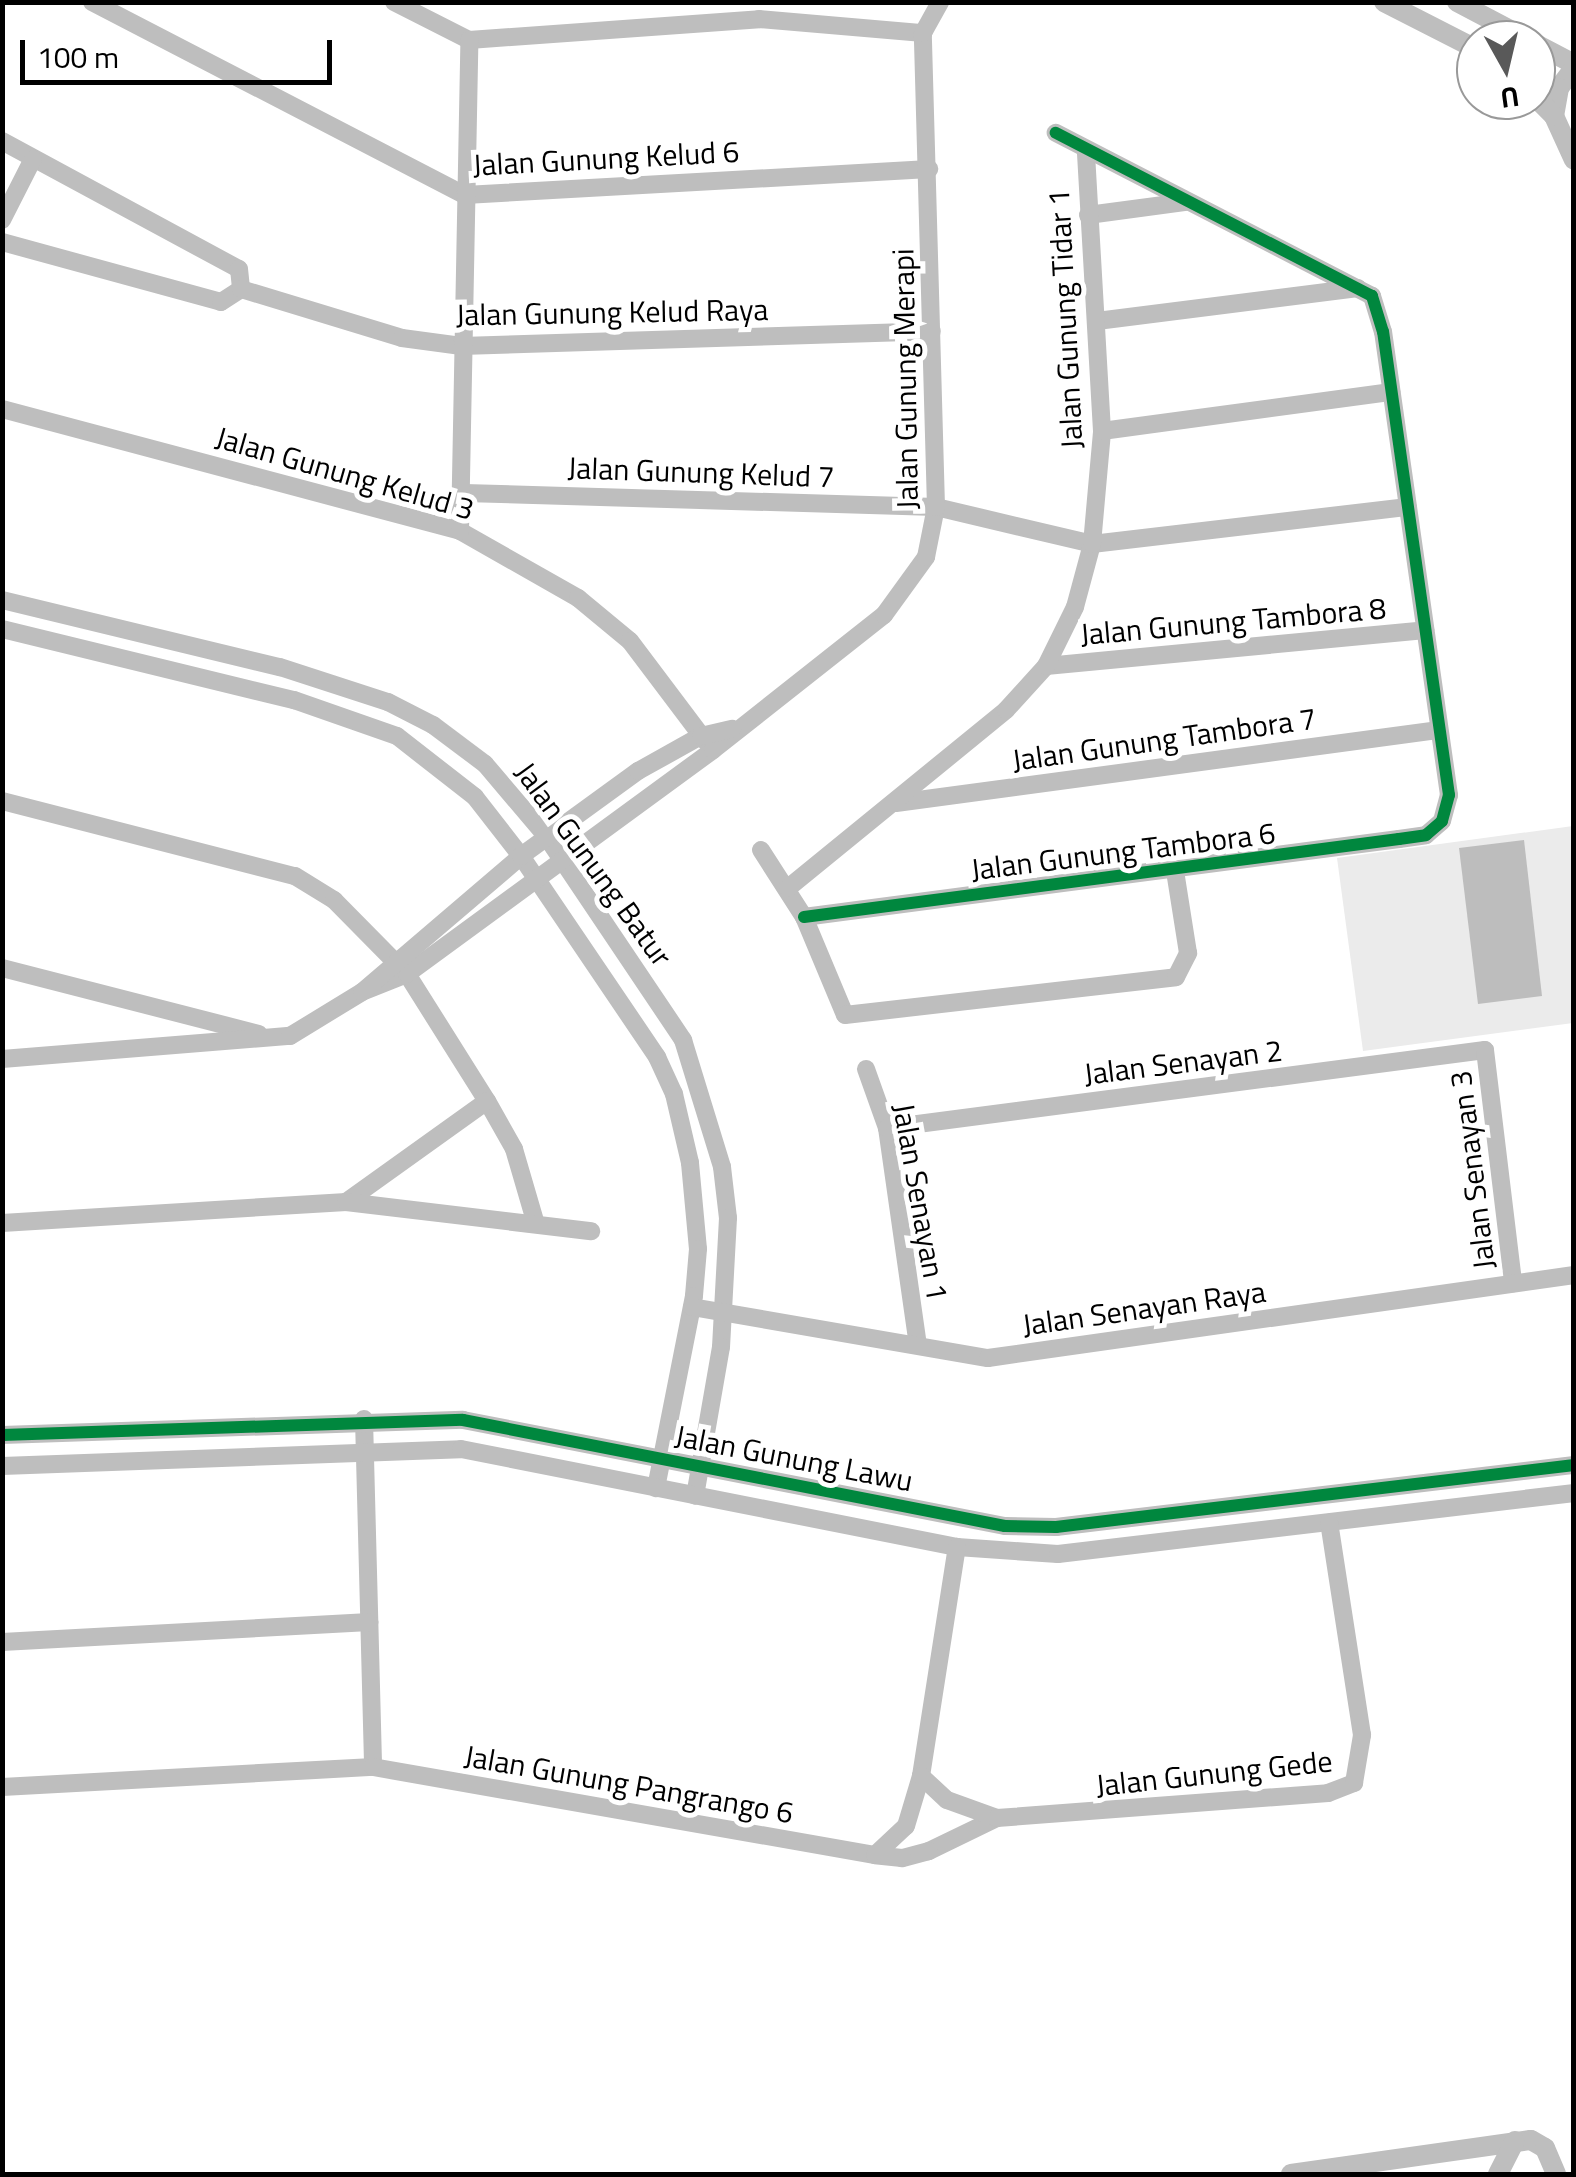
<!DOCTYPE html>
<html>
<head>
<meta charset="utf-8">
<style>
  body { margin:0 }
  #map { position:relative; width:1576px; height:2177px; overflow:hidden; background:#fff; font-family:"Titillium Web",sans-serif }
  div>[style] { position:absolute }
  .green>* { inset:0; background:#ebebeb }
  .water>* { inset:0; background:#bdbdbd }
  .minor>* { height:18px; margin:-9px; padding:0 9px; transform-origin:9px; border-radius:9px; background:#bebebe }
  .tertiary>* { height:20px; margin:-10px; padding:0 10px; transform-origin:10px; border-radius:10px; background:#bebebe }
  .cycleway>* { height:12px; margin:-6px; padding:0 6px; transform-origin:6px; border-radius:6px; background:#00873e }
  span { translate:-50% -50%; white-space:nowrap; text-align:center; line-height:1.15; -webkit-text-stroke:10px #fff; paint-order:stroke }
  .street-label { font-size:30px; color:#000 }
  .frame { position:absolute; inset:0; border:5px solid #000; pointer-events:none }
  .north { position:absolute; left:1456px; top:20px; width:100px; height:100px; box-sizing:border-box; background:#fff; border:2px solid #999; border-radius:50%; rotate:172deg; font-size:28px; font-weight:700; line-height:40px; text-align:center; color:#000 }
  .north::after { content:''; display:block; margin:auto; width:35px; height:45px; background:#595959; clip-path:polygon(50% 0,100% 100%,50% 72%,0 100%) }
  .scale { position:absolute; left:20px; top:40px; width:312px; height:45px; box-sizing:border-box; border:5px solid #000; border-top:0; padding-left:12px; font-size:30px; line-height:35px; white-space:nowrap; color:#000; -webkit-text-stroke:8px #fff; paint-order:stroke }
</style>
</head>
<body>
<div id="map">
  <div class="green">
    <i style="clip-path:polygon(1573px 826px,1573px 1023px,1363px 1051px,1337px 858px)"></i>
  </div>
  <div class="water">
    <i style="clip-path:polygon(1524px 840px,1542px 996px,1478px 1004px,1459px 848px)"></i>
  </div>
  <div class="minor">
    <i style="left:92px;top:2px;width:420px;rotate:27.4deg"></i>
    <i style="left:465px;top:195px;width:465px;rotate:-3.2deg"></i>
    <i style="left:394px;top:2px;width:84px;rotate:26.9deg"></i>
    <i style="left:469px;top:40px;width:291px;rotate:-4.1deg"></i>
    <i style="left:759px;top:19px;width:165px;rotate:4.9deg"></i>
    <i style="left:2px;top:141px;width:269px;rotate:28.4deg"></i>
    <i style="left:239px;top:269px;width:20px;rotate:84deg"></i>
    <i style="left:1088px;top:215px;width:99px;rotate:-7.6deg"></i>
    <i style="left:2px;top:220px;width:68px;rotate:-63.1deg"></i>
    <i style="left:2px;top:242px;width:227px;rotate:15.3deg"></i>
    <i style="left:221px;top:302px;width:24px;rotate:-33deg"></i>
    <i style="left:241px;top:289px;width:168px;rotate:16.9deg"></i>
    <i style="left:402px;top:338px;width:60px;rotate:7.7deg"></i>
    <i style="left:461px;top:346px;width:471px;rotate:-1.8deg"></i>
    <i style="left:1097px;top:321px;width:263px;rotate:-7.2deg"></i>
    <i style="left:2px;top:409px;width:474px;rotate:14.9deg"></i>
    <i style="left:460px;top:531px;width:136px;rotate:29.6deg"></i>
    <i style="left:578px;top:598px;width:67px;rotate:39.6deg"></i>
    <i style="left:630px;top:641px;width:126px;rotate:53deg"></i>
    <i style="left:1102px;top:431px;width:292px;rotate:-7.7deg"></i>
    <i style="left:464px;top:493px;width:472px;rotate:1.7deg"></i>
    <i style="left:936px;top:507px;width:160px;rotate:13.3deg"></i>
    <i style="left:1092px;top:544px;width:318px;rotate:-6.7deg"></i>
    <i style="left:460px;top:531px;width:491px;rotate:-88.9deg"></i>
    <i style="left:2px;top:600px;width:286px;rotate:13.6deg"></i>
    <i style="left:280px;top:667px;width:114px;rotate:18deg"></i>
    <i style="left:388px;top:702px;width:51px;rotate:27.1deg"></i>
    <i style="left:433px;top:725px;width:65px;rotate:36.9deg"></i>
    <i style="left:485px;top:764px;width:94px;rotate:49.7deg"></i>
    <i style="left:546px;top:836px;width:246px;rotate:56.1deg"></i>
    <i style="left:683px;top:1040px;width:133px;rotate:72.9deg"></i>
    <i style="left:722px;top:1167px;width:51px;rotate:83.3deg"></i>
    <i style="left:728px;top:1218px;width:129px;rotate:93.1deg"></i>
    <i style="left:721px;top:1347px;width:151px;rotate:99.9deg"></i>
    <i style="left:2px;top:629px;width:301px;rotate:13.7deg"></i>
    <i style="left:294px;top:700px;width:109px;rotate:19.3deg"></i>
    <i style="left:397px;top:736px;width:99px;rotate:38deg"></i>
    <i style="left:475px;top:797px;width:75px;rotate:52.1deg"></i>
    <i style="left:521px;top:856px;width:243px;rotate:55.9deg"></i>
    <i style="left:657px;top:1057px;width:41px;rotate:65.3deg"></i>
    <i style="left:674px;top:1094px;width:71px;rotate:76.9deg"></i>
    <i style="left:690px;top:1163px;width:86px;rotate:84.7deg"></i>
    <i style="left:698px;top:1249px;width:47px;rotate:94.9deg"></i>
    <i style="left:694px;top:1296px;width:196px;rotate:101.2deg"></i>
    <i style="left:1046px;top:666px;width:381px;rotate:-5.4deg"></i>
    <i style="left:2px;top:801px;width:302px;rotate:14.4deg"></i>
    <i style="left:295px;top:876px;width:46px;rotate:31.6deg"></i>
    <i style="left:334px;top:900px;width:104px;rotate:45.4deg"></i>
    <i style="left:407px;top:974px;width:150px;rotate:57.8deg"></i>
    <i style="left:487px;top:1101px;width:55px;rotate:60.6deg"></i>
    <i style="left:514px;top:1149px;width:75px;rotate:73.7deg"></i>
    <i style="left:896px;top:803px;width:548px;rotate:-7.66deg"></i>
    <i style="left:761px;top:850px;width:80px;rotate:57.3deg"></i>
    <i style="left:804px;top:917px;width:106px;rotate:67.3deg"></i>
    <i style="left:845px;top:1015px;width:333px;rotate:-6.5deg"></i>
    <i style="left:1176px;top:977px;width:27px;rotate:-63deg"></i>
    <i style="left:1188px;top:953px;width:83px;rotate:-99deg"></i>
    <i style="left:788px;top:888px;width:281px;rotate:-39.2deg"></i>
    <i style="left:1006px;top:710px;width:59px;rotate:-47.7deg"></i>
    <i style="left:1046px;top:666px;width:66px;rotate:-63.8deg"></i>
    <i style="left:1075px;top:607px;width:65px;rotate:-74.9deg"></i>
    <i style="left:1092px;top:544px;width:113px;rotate:-84.9deg"></i>
    <i style="left:1102px;top:431px;width:280px;rotate:-93.3deg"></i>
    <i style="left:804px;top:917px;width:600px;rotate:-7.47deg"></i>
    <i style="left:1399px;top:839px;width:27px;rotate:-8deg"></i>
    <i style="left:1426px;top:835px;width:21px;rotate:-41deg"></i>
    <i style="left:1442px;top:821px;width:27px;rotate:-75deg"></i>
    <i style="left:1449px;top:795px;width:468px;rotate:-98.1deg"></i>
    <i style="left:1383px;top:332px;width:38px;rotate:-107deg"></i>
    <i style="left:1372px;top:296px;width:356px;rotate:-152.7deg"></i>
    <i style="left:2px;top:968px;width:265px;rotate:14.4deg"></i>
    <i style="left:362px;top:992px;width:48px;rotate:-21.8deg"></i>
    <i style="left:407px;top:974px;width:379px;rotate:-36.2deg"></i>
    <i style="left:713px;top:750px;width:218px;rotate:-38.3deg"></i>
    <i style="left:884px;top:615px;width:72px;rotate:-54.1deg"></i>
    <i style="left:926px;top:557px;width:51px;rotate:-78.7deg"></i>
    <i style="left:936px;top:507px;width:474px;rotate:-91.6deg"></i>
    <i style="left:923px;top:33px;width:35px;rotate:-61deg"></i>
    <i style="left:2px;top:1059px;width:289px;rotate:-4.6deg"></i>
    <i style="left:290px;top:1036px;width:84px;rotate:-31.4deg"></i>
    <i style="left:362px;top:992px;width:209px;rotate:-40.5deg"></i>
    <i style="left:521px;top:856px;width:145px;rotate:-36deg"></i>
    <i style="left:638px;top:771px;width:72px;rotate:-29.1deg"></i>
    <i style="left:701px;top:736px;width:32px;rotate:-13deg"></i>
    <i style="left:866px;top:1069px;width:63px;rotate:70.4deg"></i>
    <i style="left:887px;top:1128px;width:219px;rotate:81.9deg"></i>
    <i style="left:887px;top:1128px;width:603px;rotate:-7.43deg"></i>
    <i style="left:1485px;top:1050px;width:235px;rotate:83.1deg"></i>
    <i style="left:346px;top:1202px;width:173px;rotate:-35.6deg"></i>
    <i style="left:2px;top:1223px;width:345px;rotate:-3.5deg"></i>
    <i style="left:346px;top:1202px;width:247px;rotate:6.8deg"></i>
    <i style="left:692px;top:1307px;width:300px;rotate:9.8deg"></i>
    <i style="left:988px;top:1358px;width:592px;rotate:-8.06deg"></i>
    <i style="left:364px;top:1419px;width:348px;rotate:88.5deg"></i>
    <i style="left:2px;top:1435px;width:461px;rotate:-1.9deg"></i>
    <i style="left:463px;top:1420px;width:552px;rotate:11.07deg"></i>
    <i style="left:1005px;top:1526px;width:51px;rotate:1.1deg"></i>
    <i style="left:1056px;top:1527px;width:522px;rotate:-6.83deg"></i>
    <i style="left:2px;top:1466px;width:459px;rotate:-2.1deg"></i>
    <i style="left:461px;top:1449px;width:506px;rotate:11.18deg"></i>
    <i style="left:957px;top:1547px;width:101px;rotate:4deg"></i>
    <i style="left:1058px;top:1554px;width:520px;rotate:-6.74deg"></i>
    <i style="left:2px;top:1642px;width:368px;rotate:-3.1deg"></i>
    <i style="left:921px;top:1776px;width:232px;rotate:-81.1deg"></i>
    <i style="left:2px;top:1787px;width:372px;rotate:-3.1deg"></i>
    <i style="left:373px;top:1767px;width:510px;rotate:9.94deg"></i>
    <i style="left:997px;top:1818px;width:76px;rotate:154.1deg"></i>
    <i style="left:929px;top:1851px;width:28px;rotate:165deg"></i>
    <i style="left:902px;top:1858px;width:27px;rotate:-174deg"></i>
    <i style="left:875px;top:1855px;width:42px;rotate:-43.1deg"></i>
    <i style="left:906px;top:1826px;width:52px;rotate:-73.3deg"></i>
    <i style="left:921px;top:1776px;width:35px;rotate:43deg"></i>
    <i style="left:947px;top:1800px;width:53px;rotate:19.8deg"></i>
    <i style="left:997px;top:1818px;width:332px;rotate:-4.3deg"></i>
    <i style="left:1328px;top:1793px;width:28px;rotate:-21deg"></i>
    <i style="left:1354px;top:1783px;width:49px;rotate:-80.5deg"></i>
    <i style="left:1362px;top:1735px;width:215px;rotate:-98.8deg"></i>
  </div>
  <div class="tertiary">
    <i style="left:1384px;top:2px;width:103px;rotate:27.1deg"></i>
    <i style="left:1457px;top:2px;width:81px;rotate:27.8deg"></i>
    <i style="left:1536px;top:44px;width:43px;rotate:27.8deg"></i>
    <i style="left:1574px;top:68px;width:25px;rotate:127deg"></i>
    <i style="left:1559px;top:88px;width:28px;rotate:100deg"></i>
    <i style="left:1554px;top:116px;width:48px;rotate:65.6deg"></i>
    <i style="left:1536px;top:98px;width:25px;rotate:45deg"></i>
    <i style="left:1291px;top:2174px;width:242px;rotate:-8.1deg"></i>
    <i style="left:1531px;top:2140px;width:16px;rotate:30deg"></i>
    <i style="left:1545px;top:2148px;width:28px;rotate:67deg"></i>
    <i style="left:1498px;top:2174px;width:37px;rotate:-63deg"></i>
  </div>
  <div class="cycleway">
    <i style="left:804px;top:917px;width:600px;rotate:-7.47deg"></i>
    <i style="left:1399px;top:839px;width:27px;rotate:-8deg"></i>
    <i style="left:1426px;top:835px;width:21px;rotate:-41deg"></i>
    <i style="left:1442px;top:821px;width:27px;rotate:-75deg"></i>
    <i style="left:1449px;top:795px;width:468px;rotate:-98.1deg"></i>
    <i style="left:1383px;top:332px;width:38px;rotate:-107deg"></i>
    <i style="left:1372px;top:296px;width:356px;rotate:-152.7deg"></i>
    <i style="left:2px;top:1435px;width:461px;rotate:-1.9deg"></i>
    <i style="left:463px;top:1420px;width:552px;rotate:11.07deg"></i>
    <i style="left:1005px;top:1526px;width:51px;rotate:1.1deg"></i>
    <i style="left:1056px;top:1527px;width:522px;rotate:-6.83deg"></i>
  </div>
  <div class="street-label">
    <span style="left:606px;top:158px;rotate:-3deg">Jalan Gunung Kelud 6</span>
    <span style="left:612px;top:312px;rotate:-1deg">Jalan Gunung Kelud Raya</span>
    <span style="left:1065px;top:319px;rotate:-93deg">Jalan Gunung Tidar 1</span>
    <span style="left:905px;top:379px;rotate:-91deg">Jalan Gunung Merapi</span>
    <span style="left:701px;top:472px;rotate:2deg">Jalan Gunung Kelud 7</span>
    <span style="left:345px;top:473px;rotate:16deg">Jalan Gunung Kelud 3</span>
    <span style="left:1233px;top:621px;rotate:-5deg">Jalan Gunung Tambora 8</span>
    <span style="left:1164px;top:739px;rotate:-8deg">Jalan Gunung Tambora 7</span>
    <span style="left:1123px;top:851px;rotate:-7deg">Jalan Gunung Tambora 6</span>
    <span style="left:594px;top:864px;rotate:54deg">Jalan Gunung Batur</span>
    <span style="left:1183px;top:1062px;rotate:-7deg">Jalan Senayan 2</span>
    <span style="left:1472px;top:1170px;rotate:-97deg">Jalan Senayan 3</span>
    <span style="left:921px;top:1202px;rotate:80deg">Jalan Senayan 1</span>
    <span style="left:1144px;top:1308px;rotate:-8deg">Jalan Senayan Raya</span>
    <span style="left:794px;top:1458px;rotate:11deg">Jalan Gunung Lawu</span>
    <span style="left:1214px;top:1773px;rotate:-6deg">Jalan Gunung Gede</span>
    <span style="left:629px;top:1784px;rotate:10deg">Jalan Gunung Pangrango 6</span>
  </div>
  <div class="frame"></div>
  <div class="north">U</div>
  <div class="scale">100 m</div>
</div>
</body>
</html>
